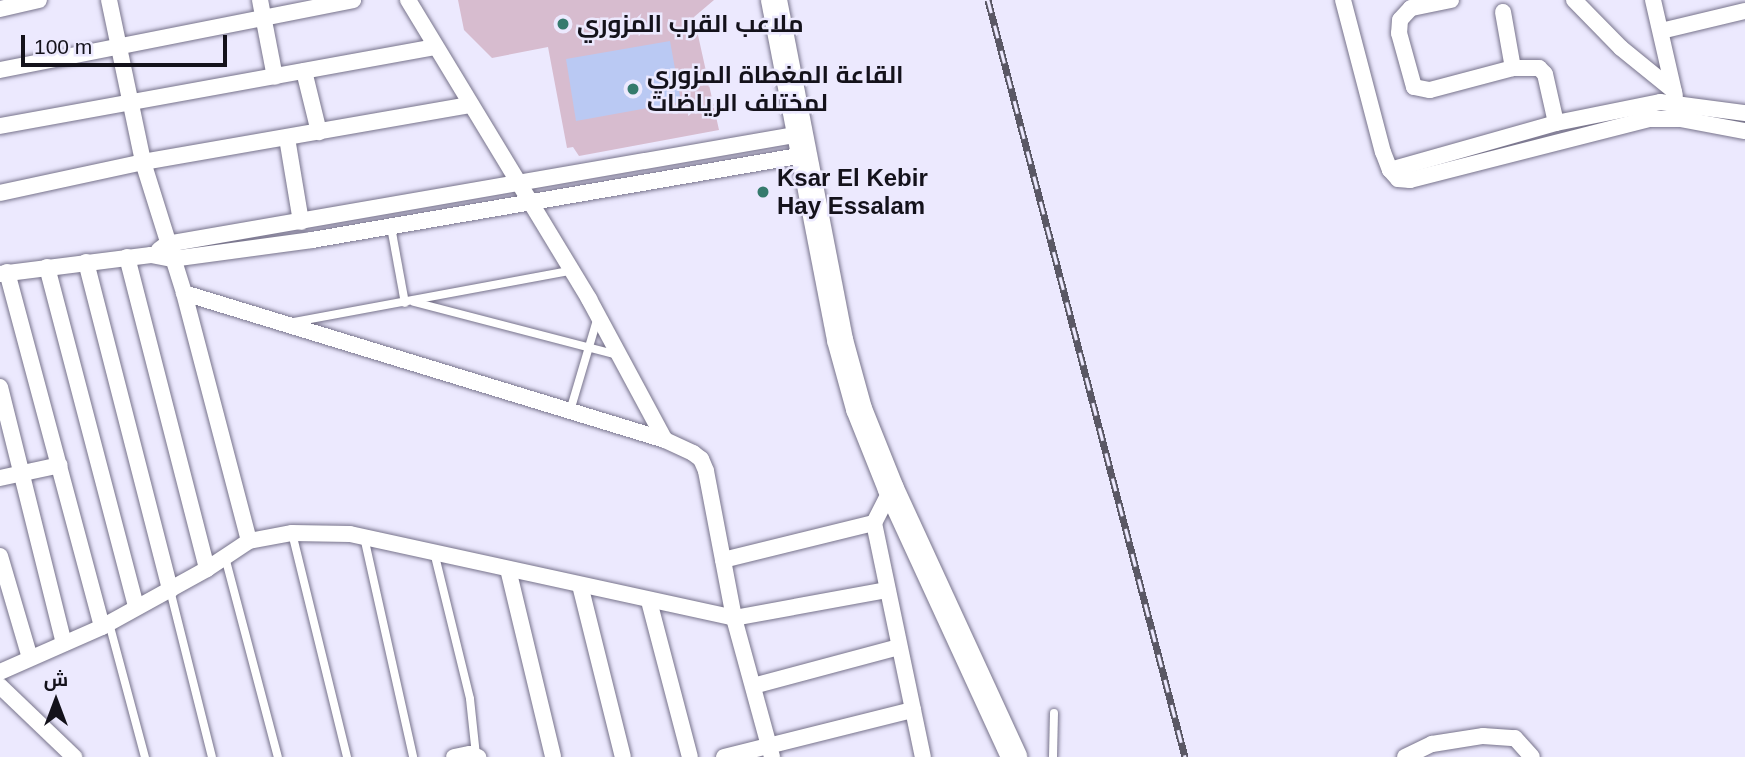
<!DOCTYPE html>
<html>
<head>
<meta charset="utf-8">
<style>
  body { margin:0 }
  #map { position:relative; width:1745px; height:757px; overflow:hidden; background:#ece9fe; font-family:Helvetica,Cairo,sans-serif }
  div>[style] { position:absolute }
  .green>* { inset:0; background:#d7bccf }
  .building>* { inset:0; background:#bac9f3 }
  .roads { filter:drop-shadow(0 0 2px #77738b) drop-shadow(0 0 2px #77738b) }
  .lane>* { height:8px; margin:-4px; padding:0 4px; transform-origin:4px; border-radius:4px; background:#fff }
  .street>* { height:16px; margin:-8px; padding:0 8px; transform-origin:8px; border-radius:8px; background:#fff }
  .primary>* { height:26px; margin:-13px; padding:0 13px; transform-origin:13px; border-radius:13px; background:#fff }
  .rail>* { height:7px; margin-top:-3.5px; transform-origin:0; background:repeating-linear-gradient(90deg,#ece9fe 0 13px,#5a5865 0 26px); box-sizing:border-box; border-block:2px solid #5a5865 }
  .dots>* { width:19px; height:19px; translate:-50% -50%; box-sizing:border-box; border:4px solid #ece9fe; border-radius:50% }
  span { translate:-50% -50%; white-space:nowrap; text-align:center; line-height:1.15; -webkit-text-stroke:5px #ece9fe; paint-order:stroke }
  .poi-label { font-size:24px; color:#14121b; font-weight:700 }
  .left { translate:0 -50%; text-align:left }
  .north { position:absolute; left:21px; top:666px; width:70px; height:70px; -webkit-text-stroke:5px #ece9fe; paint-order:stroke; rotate:0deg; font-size:19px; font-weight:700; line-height:28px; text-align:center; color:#14121b }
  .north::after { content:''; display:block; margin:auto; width:24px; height:32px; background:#14121b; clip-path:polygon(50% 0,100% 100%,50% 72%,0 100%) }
  .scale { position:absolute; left:21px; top:35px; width:206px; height:32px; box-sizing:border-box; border:4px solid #14121b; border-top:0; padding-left:9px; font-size:21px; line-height:24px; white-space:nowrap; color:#14121b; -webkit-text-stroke:5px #ece9fe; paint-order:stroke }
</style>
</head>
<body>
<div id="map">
  <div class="green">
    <i style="clip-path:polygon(458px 0,714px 0,694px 17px,719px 130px,579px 156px,573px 147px,567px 148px,548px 47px,492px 58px,464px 30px)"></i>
  </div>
  <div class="building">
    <i style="clip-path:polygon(670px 41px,681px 102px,576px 121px,566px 59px)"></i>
  </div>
  <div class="roads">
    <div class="lane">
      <i style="left:391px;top:227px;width:77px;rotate:79.6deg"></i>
      <i style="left:414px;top:302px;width:211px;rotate:14.6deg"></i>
      <i style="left:294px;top:322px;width:281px;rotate:-10.5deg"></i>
      <i style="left:570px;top:411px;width:95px;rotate:-73.5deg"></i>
      <i style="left:292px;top:533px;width:231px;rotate:76.2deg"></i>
      <i style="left:364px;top:537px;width:225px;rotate:77.4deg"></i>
      <i style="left:434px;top:552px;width:151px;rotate:76.2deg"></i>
      <i style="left:470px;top:699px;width:56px;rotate:83.9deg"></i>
      <i style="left:225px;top:557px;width:207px;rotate:75.2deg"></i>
      <i style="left:170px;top:590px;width:172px;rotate:75.9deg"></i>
      <i style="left:109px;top:623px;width:139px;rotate:75deg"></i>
      <i style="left:1053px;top:757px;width:44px;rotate:-88.7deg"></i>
    </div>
    <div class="street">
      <i style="left:109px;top:0;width:166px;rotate:78.1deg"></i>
      <i style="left:143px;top:162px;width:137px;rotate:72.6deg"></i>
      <i style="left:184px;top:293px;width:256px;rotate:75.3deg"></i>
      <i style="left:249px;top:541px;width:44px;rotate:-10.5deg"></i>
      <i style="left:292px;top:533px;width:58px;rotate:1deg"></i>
      <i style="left:350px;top:534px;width:393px;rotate:12.3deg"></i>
      <i style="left:734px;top:618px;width:156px;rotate:-10.4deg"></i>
      <i style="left:260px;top:0;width:78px;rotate:79deg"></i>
      <i style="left:408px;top:0;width:350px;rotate:58.8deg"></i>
      <i style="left:589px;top:299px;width:160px;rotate:61.7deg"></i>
      <i style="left:1343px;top:0;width:157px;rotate:75.3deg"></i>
      <i style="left:1383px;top:152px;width:19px;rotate:69deg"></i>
      <i style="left:1390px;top:170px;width:12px;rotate:48deg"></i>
      <i style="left:1398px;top:179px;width:12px;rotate:5deg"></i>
      <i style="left:1410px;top:180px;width:248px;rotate:-14.3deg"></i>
      <i style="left:1650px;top:119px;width:30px"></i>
      <i style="left:1680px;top:119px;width:66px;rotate:10.5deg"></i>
      <i style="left:1451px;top:0;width:41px;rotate:168.7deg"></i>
      <i style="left:1411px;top:8px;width:16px;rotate:133deg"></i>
      <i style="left:1400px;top:20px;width:13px;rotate:94deg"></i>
      <i style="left:1399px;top:33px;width:56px;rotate:74.5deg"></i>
      <i style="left:1414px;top:87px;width:16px;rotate:11deg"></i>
      <i style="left:1430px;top:90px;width:86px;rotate:-14.8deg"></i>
      <i style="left:1513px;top:68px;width:26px"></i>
      <i style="left:1539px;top:68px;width:8px;rotate:45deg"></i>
      <i style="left:1545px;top:74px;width:50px;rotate:77.3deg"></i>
      <i style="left:1574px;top:0;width:67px;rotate:45.6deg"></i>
      <i style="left:1621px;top:48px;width:68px;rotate:39.1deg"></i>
      <i style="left:1653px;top:0;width:98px;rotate:77.1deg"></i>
      <i style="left:0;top:9px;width:40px;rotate:-13deg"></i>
      <i style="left:1503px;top:12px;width:57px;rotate:79.9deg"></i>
      <i style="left:1661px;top:31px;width:86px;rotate:-13.4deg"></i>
      <i style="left:0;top:70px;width:360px;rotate:-11.2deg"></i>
      <i style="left:304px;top:71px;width:63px;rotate:76.2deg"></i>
      <i style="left:0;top:126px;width:443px;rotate:-10.3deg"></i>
      <i style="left:287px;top:138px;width:85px;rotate:80.5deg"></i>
      <i style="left:1390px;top:170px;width:173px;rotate:-15.8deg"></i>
      <i style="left:1556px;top:123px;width:106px;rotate:-11.4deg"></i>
      <i style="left:1660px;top:102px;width:86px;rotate:7.4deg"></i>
      <i style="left:0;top:193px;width:146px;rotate:-12.2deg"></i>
      <i style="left:143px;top:162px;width:333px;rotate:-9.9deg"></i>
      <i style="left:159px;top:250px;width:10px;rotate:-37deg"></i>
      <i style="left:167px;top:244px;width:642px;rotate:-9.86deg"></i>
      <i style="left:127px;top:257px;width:322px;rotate:75.6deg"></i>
      <i style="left:86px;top:262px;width:339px;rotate:75.6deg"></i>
      <i style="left:47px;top:267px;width:351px;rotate:75.3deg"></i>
      <i style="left:7px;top:272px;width:367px;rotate:75deg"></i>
      <i style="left:0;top:274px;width:152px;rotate:-7.2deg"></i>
      <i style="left:151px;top:255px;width:21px;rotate:11deg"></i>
      <i style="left:172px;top:259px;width:141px;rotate:-7.7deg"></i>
      <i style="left:312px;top:240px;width:499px;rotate:-9.8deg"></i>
      <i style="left:184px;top:293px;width:503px;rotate:16.99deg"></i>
      <i style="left:665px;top:440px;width:31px;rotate:25deg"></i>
      <i style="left:693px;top:453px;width:10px;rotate:37deg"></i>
      <i style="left:701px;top:459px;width:13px;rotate:67deg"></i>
      <i style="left:706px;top:471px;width:150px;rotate:79.2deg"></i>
      <i style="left:734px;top:618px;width:144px;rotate:74.7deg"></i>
      <i style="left:0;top:387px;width:264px;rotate:76deg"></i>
      <i style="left:0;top:478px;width:61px;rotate:-12.2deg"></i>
      <i style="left:874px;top:523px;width:239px;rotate:78.2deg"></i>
      <i style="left:0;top:556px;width:106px;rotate:73.6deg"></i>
      <i style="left:723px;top:560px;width:155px;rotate:-13.8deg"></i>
      <i style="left:874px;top:523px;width:38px;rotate:-63deg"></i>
      <i style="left:508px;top:569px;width:193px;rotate:76.5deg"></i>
      <i style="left:580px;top:585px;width:177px;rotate:76deg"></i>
      <i style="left:649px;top:601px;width:161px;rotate:75.3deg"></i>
      <i style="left:0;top:672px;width:111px;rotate:-23.8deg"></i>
      <i style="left:102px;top:627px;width:120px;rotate:-28.9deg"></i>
      <i style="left:207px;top:569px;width:50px;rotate:-33.7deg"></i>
      <i style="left:0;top:686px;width:103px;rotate:43.8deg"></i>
      <i style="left:753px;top:686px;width:151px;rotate:-15deg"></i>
      <i style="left:454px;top:757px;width:16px;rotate:-11deg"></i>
      <i style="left:470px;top:754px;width:9px;rotate:21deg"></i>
      <i style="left:724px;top:757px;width:195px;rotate:-14deg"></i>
      <i style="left:1405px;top:757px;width:30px;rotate:-26deg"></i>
      <i style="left:1432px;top:744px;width:52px;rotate:-8.9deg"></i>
      <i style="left:1483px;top:736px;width:32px;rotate:4deg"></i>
      <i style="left:1515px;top:738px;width:25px;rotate:48deg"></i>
    </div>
    <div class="primary">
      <i style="left:774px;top:0;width:346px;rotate:79deg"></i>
      <i style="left:840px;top:340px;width:72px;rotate:74.6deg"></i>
      <i style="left:859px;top:409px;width:86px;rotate:68.2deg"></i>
      <i style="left:891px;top:489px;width:295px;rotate:65.3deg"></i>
    </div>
  </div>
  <div class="rail">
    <i style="left:988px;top:0;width:782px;rotate:75.41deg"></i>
  </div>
  <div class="dots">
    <i style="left:563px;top:24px;background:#357a6d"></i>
    <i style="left:633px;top:89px;background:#357a6d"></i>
    <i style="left:763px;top:192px;background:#357a6d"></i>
  </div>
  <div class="poi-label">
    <span class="left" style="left:577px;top:24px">ملاعب القرب المزوري</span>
    <span class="left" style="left:647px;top:89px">القاعة المغطاة المزوري<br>لمختلف الرياضات</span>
    <span class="left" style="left:777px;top:192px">Ksar El Kebir<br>Hay Essalam</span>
  </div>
  <div class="north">ش</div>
  <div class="scale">100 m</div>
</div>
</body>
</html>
